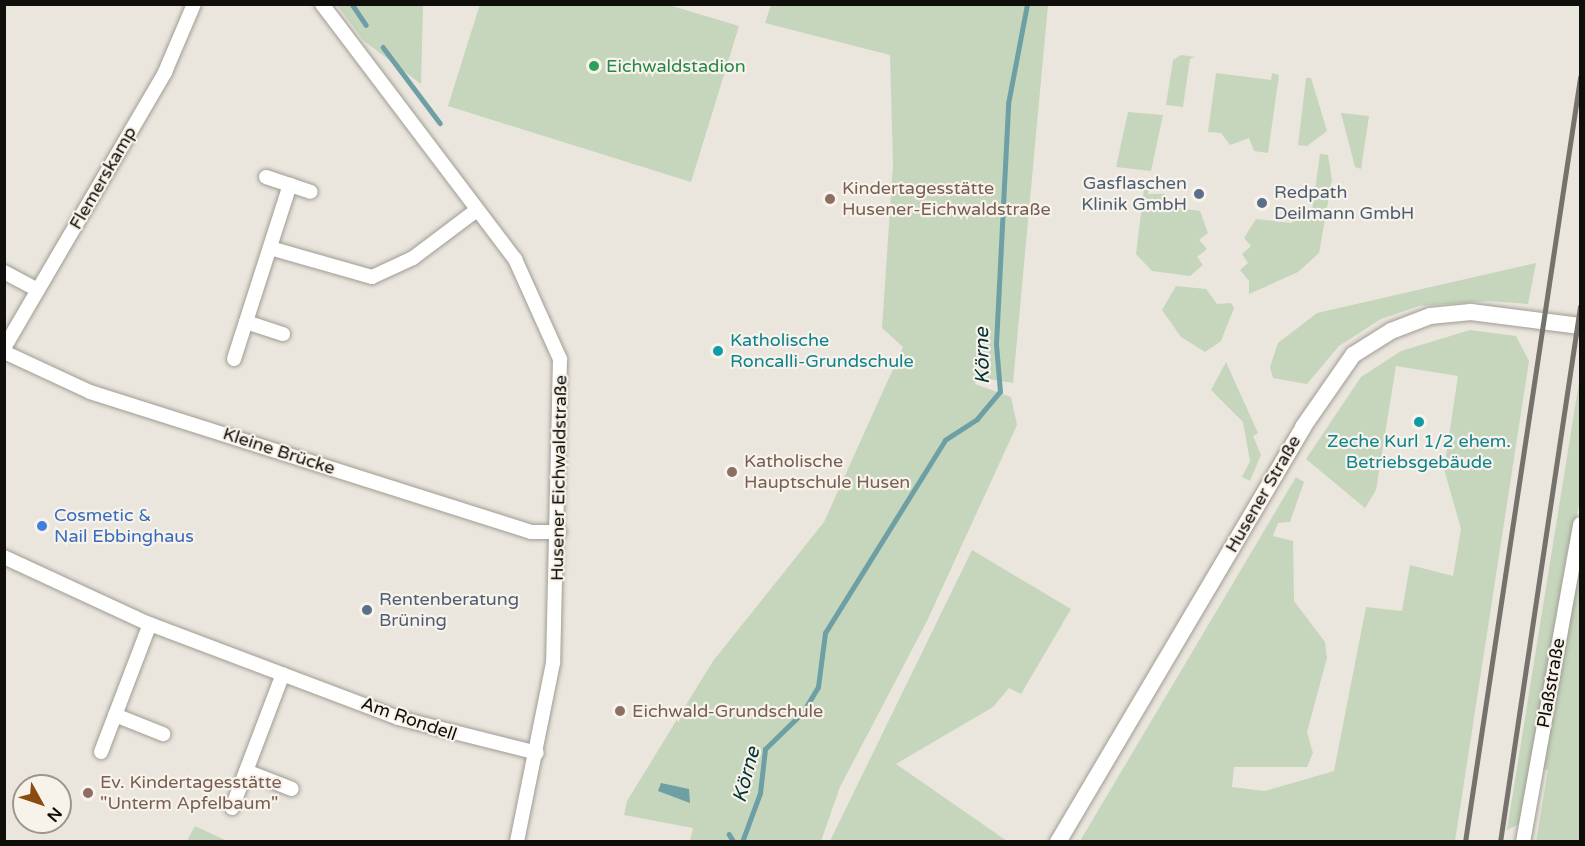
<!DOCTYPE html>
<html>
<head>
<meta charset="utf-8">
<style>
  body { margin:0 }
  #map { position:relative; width:1585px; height:846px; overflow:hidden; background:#eae6dd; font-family:"Varela Round",sans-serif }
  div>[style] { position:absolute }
  .green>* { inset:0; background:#c5d6bc }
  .water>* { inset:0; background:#6d9fa4 }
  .stream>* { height:4.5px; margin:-2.25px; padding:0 2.25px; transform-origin:2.25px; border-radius:2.25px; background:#6d9fa4 }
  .roads { filter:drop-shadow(0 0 2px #a09c93) drop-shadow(0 0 2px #a09c93) }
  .minor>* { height:14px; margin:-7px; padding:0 7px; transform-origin:7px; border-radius:7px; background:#fff }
  .tertiary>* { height:16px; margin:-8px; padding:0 8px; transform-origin:8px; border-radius:8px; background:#fff }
  .rail>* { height:4.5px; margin:-2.25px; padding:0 2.25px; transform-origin:2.25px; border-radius:2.25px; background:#74726b }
  .dots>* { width:16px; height:16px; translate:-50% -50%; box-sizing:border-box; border:3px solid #f8f3ea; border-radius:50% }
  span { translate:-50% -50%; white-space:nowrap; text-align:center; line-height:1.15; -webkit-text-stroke:4.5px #f8f3ea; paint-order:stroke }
  .leisure-label { font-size:18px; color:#27864d }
  .left { translate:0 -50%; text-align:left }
  .street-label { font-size:18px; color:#0f0e0a }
  .service-label { font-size:18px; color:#4e5e75 }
  .right { translate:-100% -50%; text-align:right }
  .education-label { font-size:18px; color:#785e54 }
  .culture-label { font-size:18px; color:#0d838f }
  .shop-label { font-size:18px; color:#366cbe }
  .water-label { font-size:20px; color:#003135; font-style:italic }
  .frame { position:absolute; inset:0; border:6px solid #0f0e0a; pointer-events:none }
  .north { position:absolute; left:12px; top:774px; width:60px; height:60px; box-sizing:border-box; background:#f8f3ea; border:2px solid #9b9790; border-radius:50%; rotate:130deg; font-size:16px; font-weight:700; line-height:24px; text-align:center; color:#0f0e0a }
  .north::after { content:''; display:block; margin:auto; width:21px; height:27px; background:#8a4b10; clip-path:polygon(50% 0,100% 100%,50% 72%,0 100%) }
</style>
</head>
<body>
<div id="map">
  <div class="green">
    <i style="clip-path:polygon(480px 4px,669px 5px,739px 26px,691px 182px,448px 106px)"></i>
    <i style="clip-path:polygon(337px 5px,423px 5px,421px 84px,364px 41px)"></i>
    <i style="clip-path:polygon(771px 5px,1048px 5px,1013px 383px,977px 377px,975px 384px,1011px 397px,1017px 425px,927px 621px,840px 787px,821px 841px,690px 841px,693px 828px,624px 815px,627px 801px,713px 661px,824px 522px,903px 347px,882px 328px,893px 165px,890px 55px,765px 23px)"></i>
    <i style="clip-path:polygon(1181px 55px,1195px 57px,1190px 59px,1183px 107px,1166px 105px,1173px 60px)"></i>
    <i style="clip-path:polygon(1216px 73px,1271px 80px,1272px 73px,1279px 75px,1268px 153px,1254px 151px,1249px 138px,1230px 145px,1221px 133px,1208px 132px)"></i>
    <i style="clip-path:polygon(1306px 78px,1311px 78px,1327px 131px,1307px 146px,1298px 145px)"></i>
    <i style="clip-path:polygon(1128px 112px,1163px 115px,1151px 171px,1116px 167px)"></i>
    <i style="clip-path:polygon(1341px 113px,1369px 116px,1361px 169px,1355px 167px)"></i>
    <i style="clip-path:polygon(1320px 154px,1328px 155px,1332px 180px,1319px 253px,1298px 272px,1249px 294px,1249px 281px,1240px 270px,1248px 263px,1242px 254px,1251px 246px,1244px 238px,1256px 219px,1292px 223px,1294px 211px,1311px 217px)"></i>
    <i style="clip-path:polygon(1150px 180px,1148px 194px,1165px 194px,1164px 206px,1200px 211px,1208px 233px,1199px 240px,1207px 249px,1197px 257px,1203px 265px,1190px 276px,1152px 271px,1136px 254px,1145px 181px)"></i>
    <i style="clip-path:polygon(1536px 263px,1528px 304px,1490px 301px,1419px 306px,1381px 319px,1339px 346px,1307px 384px,1273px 378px,1270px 367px,1278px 343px,1317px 313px)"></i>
    <i style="clip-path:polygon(1176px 286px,1206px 289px,1217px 304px,1231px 303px,1234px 308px,1221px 341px,1205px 352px,1181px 337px,1162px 310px)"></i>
    <i style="clip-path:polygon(1470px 330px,1516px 336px,1529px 361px,1455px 841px,1080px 841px,1296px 477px,1304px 482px,1290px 522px,1278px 523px,1273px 536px,1293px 541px,1294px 601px,1325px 642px,1327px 658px,1307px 732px,1313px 753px,1307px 767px,1234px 767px,1232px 787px,1265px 791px,1334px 771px,1366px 607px,1402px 611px,1410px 565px,1453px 576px,1461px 529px,1444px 469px,1458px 376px,1396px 366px,1376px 490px,1365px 508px,1306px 459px,1361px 377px,1401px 351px)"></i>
    <i style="clip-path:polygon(1226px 362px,1258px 433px,1253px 436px,1261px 455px,1250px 481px,1242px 477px,1250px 461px,1243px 422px,1211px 390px)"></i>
    <i style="clip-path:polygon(1580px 376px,1580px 502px,1567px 552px,1524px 805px,1519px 824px,1507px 830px)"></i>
    <i style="clip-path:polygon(972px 550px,1071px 609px,1021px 694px,1009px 688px,993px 707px,896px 764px,1007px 841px,830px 841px)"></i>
    <i style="clip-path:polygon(1580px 553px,1580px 841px,1536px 842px,1548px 770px,1541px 768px)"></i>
    <i style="clip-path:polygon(195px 826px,227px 841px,187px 841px)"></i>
  </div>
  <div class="water">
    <i style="clip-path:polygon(661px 783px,689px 789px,690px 803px,658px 791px)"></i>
  </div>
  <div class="stream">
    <i style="left:352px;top:4px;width:25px;rotate:56deg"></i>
    <i style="left:383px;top:47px;width:95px;rotate:53.1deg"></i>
    <i style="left:729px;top:834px;width:9px;rotate:58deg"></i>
    <i style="left:742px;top:842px;width:52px;rotate:-69.8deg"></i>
    <i style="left:760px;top:793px;width:44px;rotate:-83.5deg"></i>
    <i style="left:765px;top:749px;width:53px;rotate:-44.2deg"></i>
    <i style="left:803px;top:712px;width:29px;rotate:-59deg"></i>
    <i style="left:818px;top:687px;width:54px;rotate:-82.6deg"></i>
    <i style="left:825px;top:633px;width:227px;rotate:-58.1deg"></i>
    <i style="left:945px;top:440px;width:38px;rotate:-33deg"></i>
    <i style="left:977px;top:419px;width:35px;rotate:-50deg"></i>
    <i style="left:1000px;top:392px;width:48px;rotate:-94.8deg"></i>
    <i style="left:996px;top:344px;width:240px;rotate:-87.1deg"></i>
    <i style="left:1008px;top:104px;width:102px;rotate:-79.2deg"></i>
  </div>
  <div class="roads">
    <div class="minor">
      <i style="left:322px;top:4px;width:320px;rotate:52.9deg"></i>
      <i style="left:515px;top:259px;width:110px;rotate:65.8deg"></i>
      <i style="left:560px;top:359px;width:304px;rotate:91.3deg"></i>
      <i style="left:553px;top:663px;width:183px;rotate:101.4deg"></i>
      <i style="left:266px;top:177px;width:47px;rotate:18.4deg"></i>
      <i style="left:270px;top:248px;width:106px;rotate:15.9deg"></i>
      <i style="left:372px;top:277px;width:45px;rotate:-24.9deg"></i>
      <i style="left:413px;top:258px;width:80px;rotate:-36.9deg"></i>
      <i style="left:4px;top:272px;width:38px;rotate:28deg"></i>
      <i style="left:246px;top:322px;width:39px;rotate:18deg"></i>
      <i style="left:4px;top:348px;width:320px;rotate:-59.7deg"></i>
      <i style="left:165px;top:72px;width:74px;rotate:-66.9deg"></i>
      <i style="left:4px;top:352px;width:95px;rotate:24.9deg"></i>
      <i style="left:90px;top:392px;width:463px;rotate:17.6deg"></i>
      <i style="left:531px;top:532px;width:28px"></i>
      <i style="left:234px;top:359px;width:183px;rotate:-72.2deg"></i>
      <i style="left:4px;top:557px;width:157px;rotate:24.8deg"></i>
      <i style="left:147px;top:623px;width:268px;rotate:20.7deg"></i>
      <i style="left:398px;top:718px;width:143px;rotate:14.1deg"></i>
      <i style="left:115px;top:715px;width:52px;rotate:21.6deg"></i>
      <i style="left:101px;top:752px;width:137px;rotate:-69.1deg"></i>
      <i style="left:246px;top:771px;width:49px;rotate:21.4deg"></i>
      <i style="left:232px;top:808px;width:143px;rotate:-69.2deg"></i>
      <i style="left:1523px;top:842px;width:323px;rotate:-79.8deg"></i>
    </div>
    <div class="tertiary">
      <i style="left:1058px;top:842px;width:482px;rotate:-59.4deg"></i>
      <i style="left:1303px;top:427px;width:88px;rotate:-55.2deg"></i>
      <i style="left:1353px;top:355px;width:45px;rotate:-32.3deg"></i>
      <i style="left:1391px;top:331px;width:42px;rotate:-21deg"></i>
      <i style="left:1430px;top:316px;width:41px;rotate:-5.6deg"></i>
      <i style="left:1471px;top:312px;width:110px;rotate:7.3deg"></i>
    </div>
  </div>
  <div class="rail">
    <i style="left:1465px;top:842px;width:773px;rotate:-81.44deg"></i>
    <i style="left:1500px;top:842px;width:541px;rotate:-81.5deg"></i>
  </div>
  <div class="dots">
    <i style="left:594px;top:66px;background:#2e9e5b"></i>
    <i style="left:1199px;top:194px;background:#5c6f8a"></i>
    <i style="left:830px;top:199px;background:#8d6e63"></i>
    <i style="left:1262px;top:203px;background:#5c6f8a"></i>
    <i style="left:718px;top:351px;background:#0f9aa8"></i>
    <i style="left:1419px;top:422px;background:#0f9aa8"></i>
    <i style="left:732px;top:472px;background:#8d6e63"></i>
    <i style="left:42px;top:526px;background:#3f7fe0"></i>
    <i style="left:367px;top:610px;background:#5c6f8a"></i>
    <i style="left:620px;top:711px;background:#8d6e63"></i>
    <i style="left:88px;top:793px;background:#8d6e63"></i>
  </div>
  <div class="leisure-label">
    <span class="left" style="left:606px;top:66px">Eichwaldstadion</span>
  </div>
  <div class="street-label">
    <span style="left:103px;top:178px;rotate:-60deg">Flemerskamp</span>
    <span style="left:279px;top:451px;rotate:18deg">Kleine Brücke</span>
    <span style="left:559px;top:478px;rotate:-89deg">Husener Eichwaldstraße</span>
    <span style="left:1263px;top:494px;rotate:-60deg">Husener Straße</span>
    <span style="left:1551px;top:683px;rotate:-80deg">Plaßstraße</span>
    <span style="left:409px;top:719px;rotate:19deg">Am Rondell</span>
  </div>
  <div class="service-label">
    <span class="right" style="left:1187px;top:194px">Gasflaschen<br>Klinik GmbH</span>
    <span class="left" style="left:1274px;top:203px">Redpath<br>Deilmann GmbH</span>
    <span class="left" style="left:379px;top:610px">Rentenberatung<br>Brüning</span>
  </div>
  <div class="education-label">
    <span class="left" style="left:842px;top:199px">Kindertagesstätte<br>Husener-Eichwaldstraße</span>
    <span class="left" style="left:744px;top:472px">Katholische<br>Hauptschule Husen</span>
    <span class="left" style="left:632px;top:711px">Eichwald-Grundschule</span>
    <span class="left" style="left:100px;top:793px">Ev. Kindertagesstätte<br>"Unterm Apfelbaum"</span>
  </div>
  <div class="culture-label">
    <span class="left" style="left:730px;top:351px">Katholische<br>Roncalli-Grundschule</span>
    <span style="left:1419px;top:452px">Zeche Kurl 1/2 ehem.<br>Betriebsgebäude</span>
  </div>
  <div class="shop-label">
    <span class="left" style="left:54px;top:526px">Cosmetic &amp;<br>Nail Ebbinghaus</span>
  </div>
  <div class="water-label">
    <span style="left:983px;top:356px;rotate:-91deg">Körne</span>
    <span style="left:747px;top:775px;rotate:-75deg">Körne</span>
  </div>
  <div class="frame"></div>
  <div class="north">N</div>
</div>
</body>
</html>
